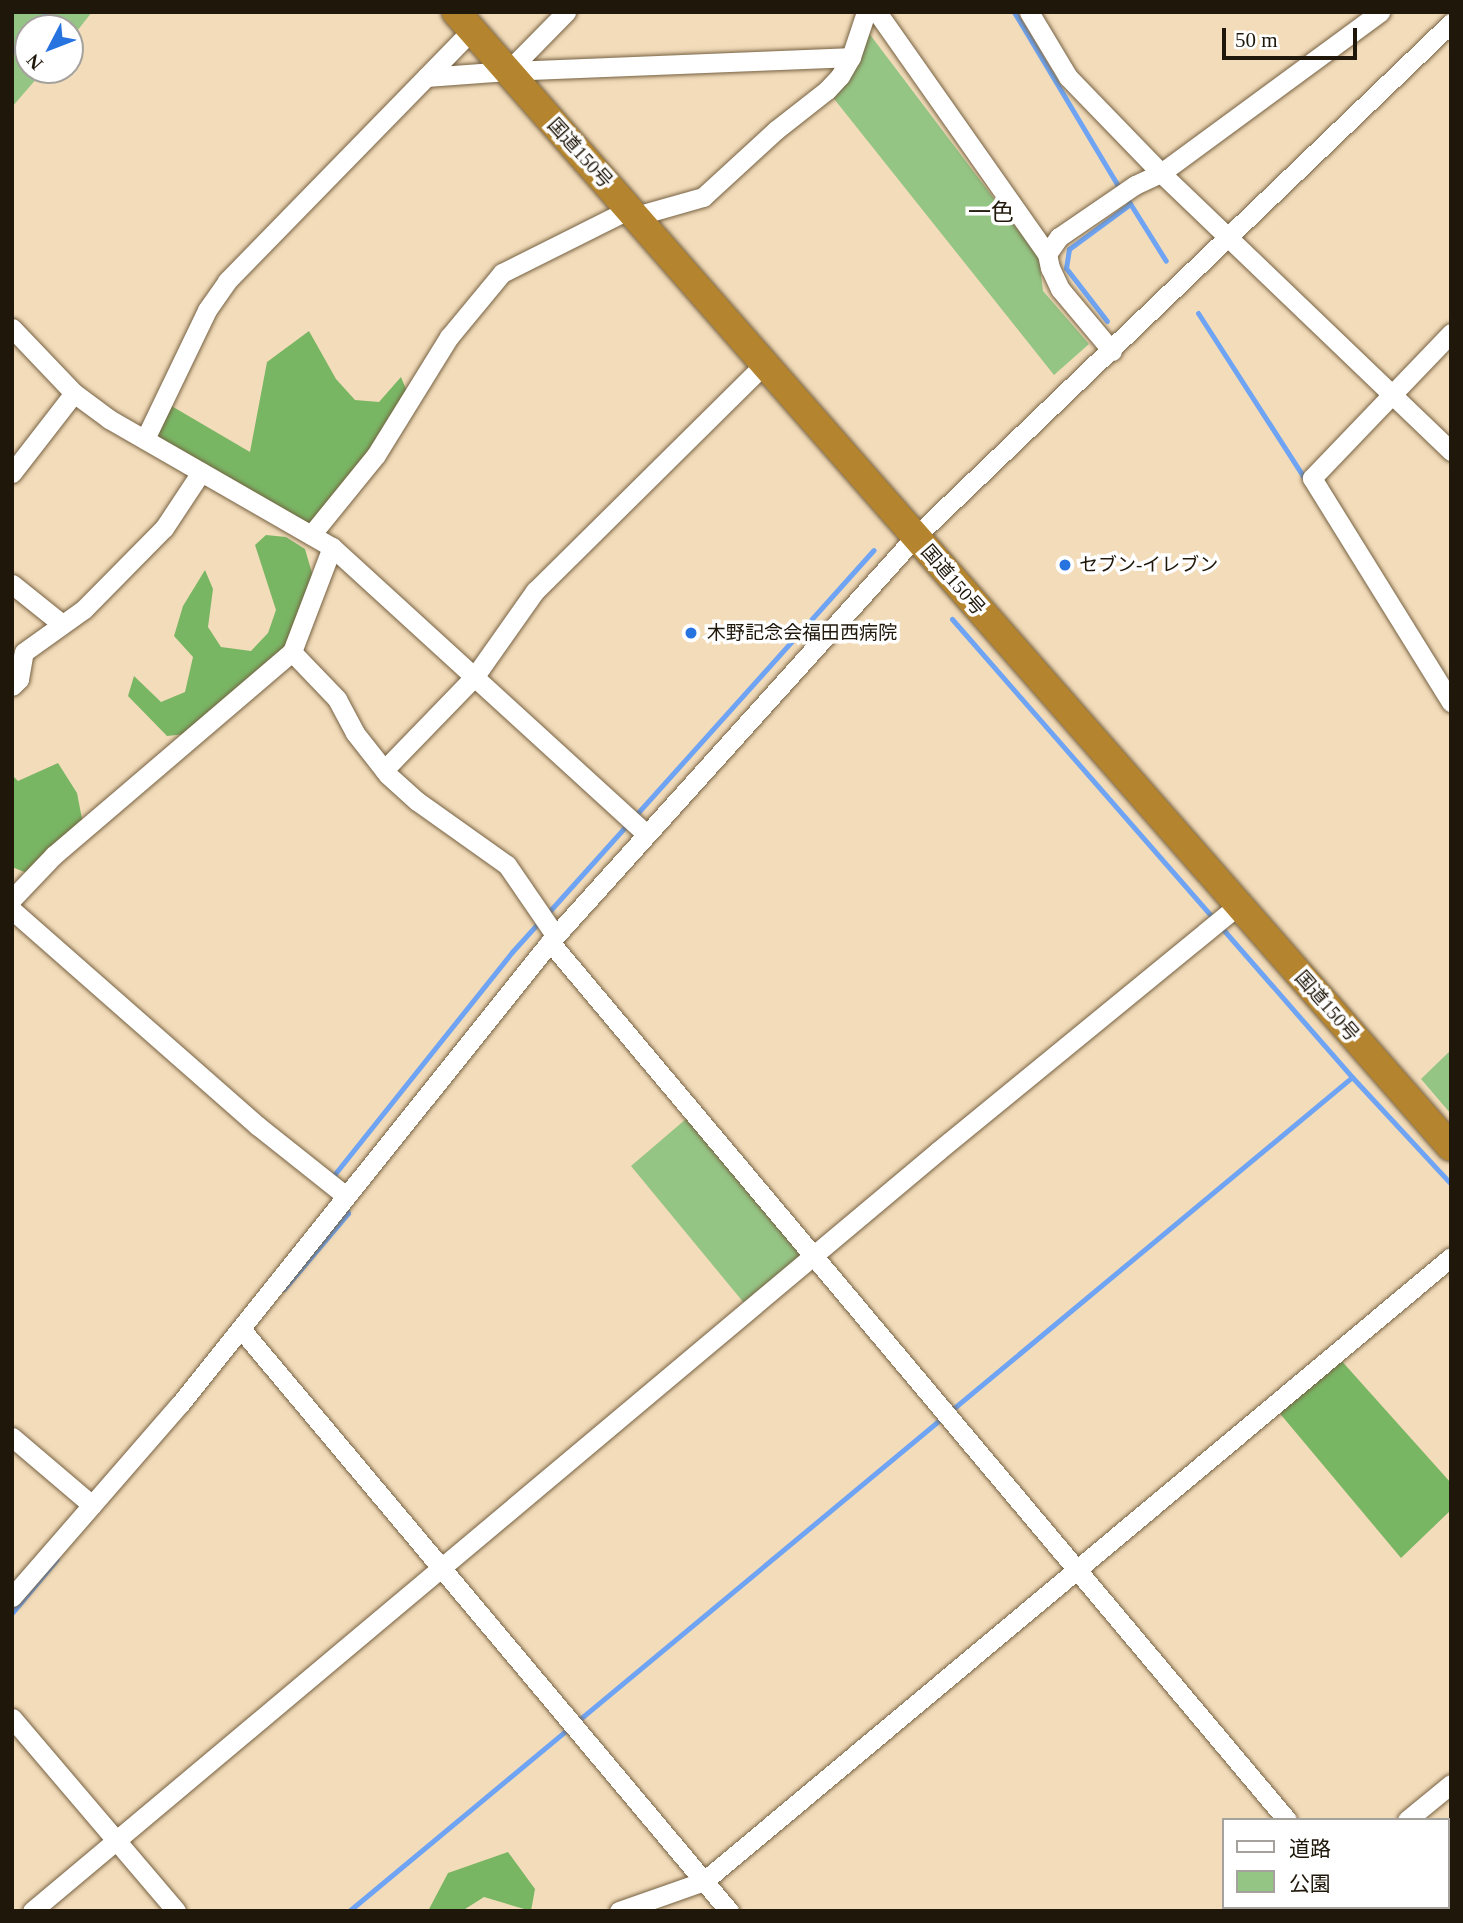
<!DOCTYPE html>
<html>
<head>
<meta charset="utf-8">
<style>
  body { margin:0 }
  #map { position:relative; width:1463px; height:1923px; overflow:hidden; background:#f3dcba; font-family:"Times New Roman","Noto Sans JP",serif }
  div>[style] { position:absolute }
  .green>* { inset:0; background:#95c585 }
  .forest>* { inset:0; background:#79b664 }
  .stream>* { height:5px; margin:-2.5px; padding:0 2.5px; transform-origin:2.5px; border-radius:2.5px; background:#6ea4f3 }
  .roads { filter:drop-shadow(0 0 2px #756142) drop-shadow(0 0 2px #756142) }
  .minor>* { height:19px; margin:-9.5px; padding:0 9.5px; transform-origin:9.5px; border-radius:9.5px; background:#fff }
  .highway>* { height:28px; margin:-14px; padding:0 14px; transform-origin:14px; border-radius:14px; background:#b4842e }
  .dots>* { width:19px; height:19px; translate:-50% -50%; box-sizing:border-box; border:4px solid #fff; border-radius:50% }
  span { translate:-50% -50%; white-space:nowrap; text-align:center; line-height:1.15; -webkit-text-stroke:7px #fff; paint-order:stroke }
  .street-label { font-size:19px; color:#1f170a }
  .poi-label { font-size:19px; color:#1f170a }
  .left { translate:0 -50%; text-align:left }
  .quarter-label { font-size:23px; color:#1f170a }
  .frame { position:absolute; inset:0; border:14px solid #1f170a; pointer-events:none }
  .legend { position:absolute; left:1222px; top:1818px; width:228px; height:91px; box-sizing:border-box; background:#fff; border:2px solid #a5a29d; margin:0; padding:9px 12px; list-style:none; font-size:21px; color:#1f170a }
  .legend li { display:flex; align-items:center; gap:14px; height:35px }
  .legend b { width:35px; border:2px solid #a5a29d }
  .north { position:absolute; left:14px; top:14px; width:70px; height:70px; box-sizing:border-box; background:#fff; border:2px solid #a5a29d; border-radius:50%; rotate:228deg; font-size:19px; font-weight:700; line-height:28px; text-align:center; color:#1f170a }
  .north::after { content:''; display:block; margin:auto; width:24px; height:32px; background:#2773df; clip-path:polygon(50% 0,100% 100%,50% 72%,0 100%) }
  .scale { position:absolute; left:1222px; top:28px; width:135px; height:32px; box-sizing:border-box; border:4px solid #1f170a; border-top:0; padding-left:9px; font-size:21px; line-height:24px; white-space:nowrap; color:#1f170a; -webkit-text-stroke:5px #fff; paint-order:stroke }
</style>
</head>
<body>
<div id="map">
  <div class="green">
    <i style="clip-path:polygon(12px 12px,92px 12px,70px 40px,70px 28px,28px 28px,28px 70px,44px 70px,12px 107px)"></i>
    <i style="clip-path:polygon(862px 24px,1039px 258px,1043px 291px,1089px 344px,1054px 375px,827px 90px)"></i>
    <i style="clip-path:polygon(1451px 1050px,1451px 1114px,1421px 1079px)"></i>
    <i style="clip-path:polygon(686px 1119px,802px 1255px,744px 1303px,631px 1166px)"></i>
  </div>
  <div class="forest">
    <i style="clip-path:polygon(309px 331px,336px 379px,355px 400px,379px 402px,401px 377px,410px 399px,304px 531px,145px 439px,163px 401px,250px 452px,267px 362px)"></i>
    <i style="clip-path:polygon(266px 535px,286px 537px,305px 549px,317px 590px,292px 652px,195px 733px,167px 736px,128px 696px,134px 676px,161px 702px,185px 692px,193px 657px,174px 636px,183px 606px,205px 570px,213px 589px,208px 627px,221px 647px,251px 651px,268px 633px,276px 610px,255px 545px)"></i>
    <i style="clip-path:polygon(58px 763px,77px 793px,84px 829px,34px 876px,12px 867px,12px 775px,18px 781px)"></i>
    <i style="clip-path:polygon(1339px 1358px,1451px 1483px,1451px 1510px,1401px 1558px,1277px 1410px)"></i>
    <i style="clip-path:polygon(508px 1852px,535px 1889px,531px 1911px,484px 1897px,462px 1911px,428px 1911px,448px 1873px)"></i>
  </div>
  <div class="stream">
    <i style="left:1014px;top:12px;width:206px;rotate:59.1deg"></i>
    <i style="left:34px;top:28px;width:21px;rotate:-51deg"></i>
    <i style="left:12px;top:52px;width:24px;rotate:-48deg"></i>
    <i style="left:1126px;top:197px;width:75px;rotate:58deg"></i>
    <i style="left:1198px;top:313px;width:197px;rotate:57.2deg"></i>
    <i style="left:1107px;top:321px;width:67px;rotate:-127.7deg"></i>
    <i style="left:1066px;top:268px;width:19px;rotate:-81deg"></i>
    <i style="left:1069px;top:249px;width:76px;rotate:-36.4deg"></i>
    <i style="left:952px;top:619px;width:608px;rotate:48.87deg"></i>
    <i style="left:1352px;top:1077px;width:146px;rotate:47.2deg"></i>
    <i style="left:547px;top:914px;width:489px;rotate:-48.1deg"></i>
    <i style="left:336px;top:1181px;width:6px;rotate:-108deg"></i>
    <i style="left:334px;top:1175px;width:285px;rotate:-51.4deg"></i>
    <i style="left:512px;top:952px;width:42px;rotate:-47.9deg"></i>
    <i style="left:284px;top:1289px;width:99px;rotate:-49.9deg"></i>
    <i style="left:348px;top:1213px;width:6px;rotate:-108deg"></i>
    <i style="left:12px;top:1613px;width:70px;rotate:-50.2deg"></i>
    <i style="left:349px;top:1911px;width:1304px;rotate:-39.74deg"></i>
  </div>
  <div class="roads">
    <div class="minor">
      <i style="left:877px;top:12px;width:296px;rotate:54.9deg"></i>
      <i style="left:1029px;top:12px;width:76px;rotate:59deg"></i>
      <i style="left:1068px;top:77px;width:134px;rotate:45.9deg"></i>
      <i style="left:1161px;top:173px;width:402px;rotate:43.8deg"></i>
      <i style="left:508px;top:71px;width:83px;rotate:-45.5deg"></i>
      <i style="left:426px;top:77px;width:82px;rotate:-4.2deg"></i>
      <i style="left:508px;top:71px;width:343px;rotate:-2.3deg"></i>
      <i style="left:636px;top:216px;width:70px;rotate:-15.8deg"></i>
      <i style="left:703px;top:197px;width:99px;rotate:-42.5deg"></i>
      <i style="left:776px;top:130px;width:65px;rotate:-38.1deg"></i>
      <i style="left:827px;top:90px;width:19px;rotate:-47deg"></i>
      <i style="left:840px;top:76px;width:22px;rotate:-60deg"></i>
      <i style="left:851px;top:57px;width:47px;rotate:-71.6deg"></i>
      <i style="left:12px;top:328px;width:90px;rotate:46.4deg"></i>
      <i style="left:74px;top:393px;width:44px;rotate:36.6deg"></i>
      <i style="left:109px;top:419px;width:257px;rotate:29.9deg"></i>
      <i style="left:332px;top:547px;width:425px;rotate:42.4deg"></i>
      <i style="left:1451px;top:333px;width:201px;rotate:133.8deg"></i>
      <i style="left:1312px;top:478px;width:264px;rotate:58.2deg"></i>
      <i style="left:1112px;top:351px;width:81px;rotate:-130deg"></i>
      <i style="left:1060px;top:289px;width:23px;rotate:-115deg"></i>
      <i style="left:1050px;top:268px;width:14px;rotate:-102deg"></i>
      <i style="left:1047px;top:254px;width:21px;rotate:-55deg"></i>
      <i style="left:1059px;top:237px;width:92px;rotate:-34.4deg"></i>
      <i style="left:1135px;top:185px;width:29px;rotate:-25deg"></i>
      <i style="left:1161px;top:173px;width:272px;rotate:-36.3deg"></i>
      <i style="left:145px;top:439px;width:143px;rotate:-64.3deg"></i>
      <i style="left:207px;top:310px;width:35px;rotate:-55deg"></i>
      <i style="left:227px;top:281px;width:351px;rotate:-45.7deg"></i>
      <i style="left:12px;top:473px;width:101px;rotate:-52.2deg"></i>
      <i style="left:311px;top:535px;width:103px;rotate:-50.9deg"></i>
      <i style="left:376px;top:455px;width:139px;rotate:-58.3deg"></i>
      <i style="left:449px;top:337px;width:83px;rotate:-50.4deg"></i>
      <i style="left:502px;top:273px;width:143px;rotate:-26.6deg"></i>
      <i style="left:332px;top:547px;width:112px;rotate:110.9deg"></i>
      <i style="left:292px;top:652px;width:65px;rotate:46.2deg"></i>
      <i style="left:337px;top:699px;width:38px;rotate:62deg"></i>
      <i style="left:355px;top:733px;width:53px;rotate:51.8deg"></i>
      <i style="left:388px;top:775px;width:39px;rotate:42deg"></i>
      <i style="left:417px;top:801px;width:110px;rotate:35.4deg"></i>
      <i style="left:507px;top:865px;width:85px;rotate:55.6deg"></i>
      <i style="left:12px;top:584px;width:64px;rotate:38.7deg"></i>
      <i style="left:12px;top:686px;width:10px;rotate:-45deg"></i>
      <i style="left:19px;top:679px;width:27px;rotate:-80deg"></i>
      <i style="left:24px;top:652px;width:74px;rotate:-35.6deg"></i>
      <i style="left:84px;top:609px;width:114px;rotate:-45.4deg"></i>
      <i style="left:164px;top:528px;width:67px;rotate:-56.5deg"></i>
      <i style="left:384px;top:770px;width:131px;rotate:-45.9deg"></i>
      <i style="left:475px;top:676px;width:104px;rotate:-54.8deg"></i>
      <i style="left:535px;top:591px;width:324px;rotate:-44.7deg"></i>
      <i style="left:12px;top:899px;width:61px;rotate:-46.3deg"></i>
      <i style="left:54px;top:855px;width:313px;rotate:-40.5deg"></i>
      <i style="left:12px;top:910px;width:327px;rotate:41.3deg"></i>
      <i style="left:258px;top:1126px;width:112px;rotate:38.5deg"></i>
      <i style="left:550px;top:942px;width:1146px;rotate:49.99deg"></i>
      <i style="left:241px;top:1329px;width:760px;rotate:50.02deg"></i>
      <i style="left:12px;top:1437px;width:105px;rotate:40.4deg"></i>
      <i style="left:12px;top:1597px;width:256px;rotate:-49deg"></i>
      <i style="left:180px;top:1404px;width:592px;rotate:-51.31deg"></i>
      <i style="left:550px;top:942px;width:545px;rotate:-47.97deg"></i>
      <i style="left:915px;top:537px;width:743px;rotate:-43.8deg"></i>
      <i style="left:12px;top:1718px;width:253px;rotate:49.6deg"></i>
      <i style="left:1407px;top:1820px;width:57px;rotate:-39.3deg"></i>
      <i style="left:1360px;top:1907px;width:5px;rotate:53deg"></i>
      <i style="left:32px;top:1911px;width:1183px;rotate:-39.99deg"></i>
      <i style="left:938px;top:1151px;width:389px;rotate:-39.3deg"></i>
      <i style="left:619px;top:1911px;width:90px;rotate:-19.4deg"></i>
      <i style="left:704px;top:1881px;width:973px;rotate:-39.87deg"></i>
      <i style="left:1299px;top:1911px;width:6px;rotate:-45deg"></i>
    </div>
    <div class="highway">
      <i style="left:456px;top:12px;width:1509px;rotate:48.76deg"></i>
    </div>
  </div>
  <div class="dots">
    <i style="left:1065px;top:565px;background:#2773df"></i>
    <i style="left:691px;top:633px;background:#2773df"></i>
  </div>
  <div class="street-label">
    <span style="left:580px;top:153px;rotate:48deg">国道150号</span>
    <span style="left:953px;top:580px;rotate:49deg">国道150号</span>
    <span style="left:1327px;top:1006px;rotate:49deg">国道150号</span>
  </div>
  <div class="poi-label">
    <span class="left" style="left:1079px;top:565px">セブン-イレブン</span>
    <span class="left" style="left:707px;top:633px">木野記念会福田西病院</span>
  </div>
  <div class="quarter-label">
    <span style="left:991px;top:213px">一色</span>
  </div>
  <div class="frame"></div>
  <ul class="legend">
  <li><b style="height:9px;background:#fff"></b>道路</li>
  <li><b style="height:19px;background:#95c585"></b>公園</li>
  </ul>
  <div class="north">N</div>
  <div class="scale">50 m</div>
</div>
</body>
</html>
